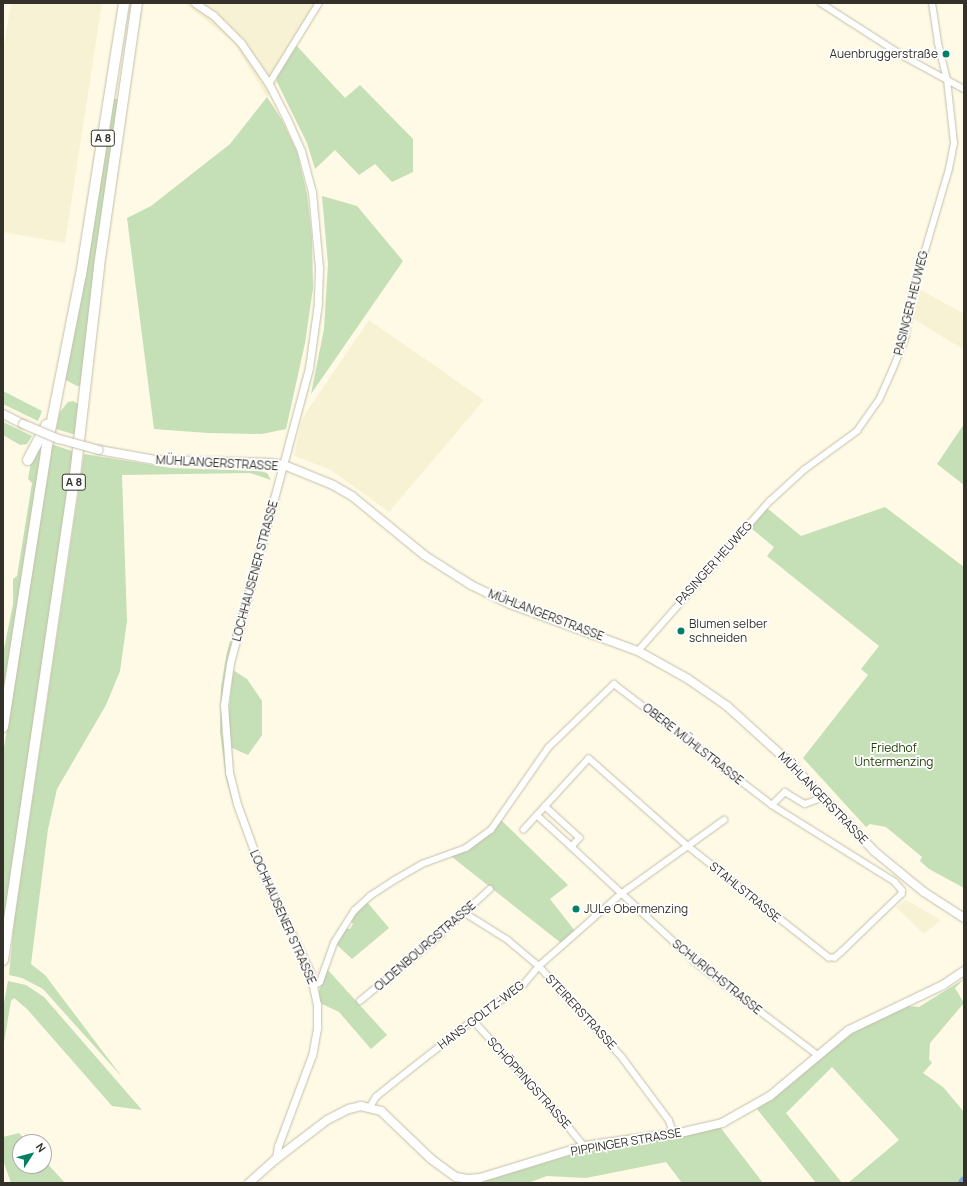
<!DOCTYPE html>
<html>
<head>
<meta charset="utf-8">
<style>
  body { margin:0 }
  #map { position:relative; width:967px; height:1186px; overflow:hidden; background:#fefae5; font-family:Manrope,sans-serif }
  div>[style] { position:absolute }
  .built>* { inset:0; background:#f8f2d5 }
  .green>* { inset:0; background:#c5dfb6 }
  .river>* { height:11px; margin:-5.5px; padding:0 5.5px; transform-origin:5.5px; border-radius:5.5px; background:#84addc }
  .roads { filter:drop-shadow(0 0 1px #c3bfab) drop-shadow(0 0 1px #c3bfab) }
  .minor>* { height:5.5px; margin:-2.75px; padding:0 2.75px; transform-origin:2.75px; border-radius:2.75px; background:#fff }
  .tertiary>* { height:7px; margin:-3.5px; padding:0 3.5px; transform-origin:3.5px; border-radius:3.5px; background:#fff }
  .secondary>* { height:8px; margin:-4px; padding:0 4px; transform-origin:4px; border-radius:4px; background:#fff }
  .motorway>* { height:10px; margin:-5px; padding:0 5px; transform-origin:5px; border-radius:5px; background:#fff }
  .bridges { filter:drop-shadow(0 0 1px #c3bfab) drop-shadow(0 0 1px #c3bfab) }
  .secondary-bridge>* { height:8px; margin:-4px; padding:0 4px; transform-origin:4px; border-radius:4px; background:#fff }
  .dots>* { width:11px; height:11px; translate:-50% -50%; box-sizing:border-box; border:2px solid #fff; border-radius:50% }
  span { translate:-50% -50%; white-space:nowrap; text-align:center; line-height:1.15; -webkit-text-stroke:3.5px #fff; paint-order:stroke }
  .shield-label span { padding:1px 3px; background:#fff; border:1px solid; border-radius:3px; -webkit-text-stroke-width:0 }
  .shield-label { font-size:11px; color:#333129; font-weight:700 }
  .poi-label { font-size:12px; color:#333129 }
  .right { translate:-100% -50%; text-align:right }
  .left { translate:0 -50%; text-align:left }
  .street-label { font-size:12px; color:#333129 }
  .park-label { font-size:12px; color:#213f06 }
  .frame { position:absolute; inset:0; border:4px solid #333129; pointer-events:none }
  .north { position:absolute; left:12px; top:1134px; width:40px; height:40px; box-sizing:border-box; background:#fff; border:1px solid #adada9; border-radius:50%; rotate:54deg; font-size:11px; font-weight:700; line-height:16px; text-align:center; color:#333129 }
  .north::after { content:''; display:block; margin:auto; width:14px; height:18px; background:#028162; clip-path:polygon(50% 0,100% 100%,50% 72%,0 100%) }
</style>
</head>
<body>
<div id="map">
  <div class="built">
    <i style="clip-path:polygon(11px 3px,102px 3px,65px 243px,3px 232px,3px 52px)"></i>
    <i style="clip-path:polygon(184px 3px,321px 3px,277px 74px,277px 82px,267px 97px,233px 42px)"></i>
    <i style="clip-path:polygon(916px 287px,964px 314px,964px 350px,912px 318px)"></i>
    <i style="clip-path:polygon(369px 320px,484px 400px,389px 512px,331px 470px,294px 456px,301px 422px,307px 411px)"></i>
    <i style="clip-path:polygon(906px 900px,941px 920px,924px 934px,896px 907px)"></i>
  </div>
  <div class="green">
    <i style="clip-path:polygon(295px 44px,345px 98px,360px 85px,413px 139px,413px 172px,392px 182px,375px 164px,359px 175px,335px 150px,315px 169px,307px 143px,277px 82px,277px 74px)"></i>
    <i style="clip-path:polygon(267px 97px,282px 120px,297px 152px,307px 194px,312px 238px,313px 288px,305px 343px,286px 429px,262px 434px,208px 433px,154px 429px,127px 218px,151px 206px,230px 144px)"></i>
    <i style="clip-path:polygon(113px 99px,120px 99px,81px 386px,77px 386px,64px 379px)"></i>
    <i style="clip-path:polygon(322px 196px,357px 206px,403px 261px,311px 394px,324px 329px,328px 264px)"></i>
    <i style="clip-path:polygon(3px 391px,42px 411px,38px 421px,3px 404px)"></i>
    <i style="clip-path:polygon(73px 401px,80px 405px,76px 435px,56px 429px,60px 412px,68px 402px)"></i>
    <i style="clip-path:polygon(3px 422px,32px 436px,27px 444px,20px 445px,3px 435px)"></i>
    <i style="clip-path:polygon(964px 424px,964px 485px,937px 464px)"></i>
    <i style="clip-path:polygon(51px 444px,75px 452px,3px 926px,3px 754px)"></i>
    <i style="clip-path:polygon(39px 446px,42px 447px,3px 697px,3px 654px,13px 604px,13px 579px,17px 576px,32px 483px,28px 479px,31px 462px)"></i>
    <i style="clip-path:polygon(84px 454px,171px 468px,260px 471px,267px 473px,271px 480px,250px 473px,122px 475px,127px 621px,120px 671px,106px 705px,57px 789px,48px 829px,31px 964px,45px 975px,122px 1077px,43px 989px,22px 978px,9px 975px,14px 922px)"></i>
    <i style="clip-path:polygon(885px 507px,964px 567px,964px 888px,929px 869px,920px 861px,922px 857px,886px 827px,870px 824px,866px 827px,803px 758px,868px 675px,861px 669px,879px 646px,767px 556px,774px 547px,752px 529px,753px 523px,767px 508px,801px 536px)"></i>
    <i style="clip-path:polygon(258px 542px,229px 653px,223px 687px,222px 732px,233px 803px,226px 778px,220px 732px,221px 687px,227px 652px)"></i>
    <i style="clip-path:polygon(233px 670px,247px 679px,262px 701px,262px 735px,248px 755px,230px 747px,227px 730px)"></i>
    <i style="clip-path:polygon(499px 818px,568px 885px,550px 899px,575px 931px,576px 934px,561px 943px,447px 853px,479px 839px)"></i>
    <i style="clip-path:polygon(367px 902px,389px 928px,352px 959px,336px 944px,345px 928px,350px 929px,353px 924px,350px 920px)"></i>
    <i style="clip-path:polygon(327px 969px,387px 1035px,371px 1049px,339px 1012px,320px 1003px,319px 991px)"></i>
    <i style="clip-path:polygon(964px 979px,955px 988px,964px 1003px,930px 1043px,929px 1059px,932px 1063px,923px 1073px,943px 1087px,964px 1112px,964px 1183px,848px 1183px,899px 1140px,832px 1067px,786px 1113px,842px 1183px,816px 1183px,757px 1109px,844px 1037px,907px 1006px,919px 1007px)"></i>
    <i style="clip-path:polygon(8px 981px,26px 985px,44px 997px,142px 1110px,112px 1106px,27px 1009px,14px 998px,11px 1001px,3px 1048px,3px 1008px)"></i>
    <i style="clip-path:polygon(720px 1127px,763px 1183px,682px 1183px,666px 1162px,586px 1178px,547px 1176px,528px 1183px,478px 1183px,580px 1152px)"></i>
    <i style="clip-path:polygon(19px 1133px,27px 1142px,20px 1142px,20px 1166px,44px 1166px,44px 1160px,65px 1183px,11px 1183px,3px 1160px,3px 1137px)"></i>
  </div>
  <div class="river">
    <i style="left:963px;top:1183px;width:2px;rotate:-63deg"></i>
  </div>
  <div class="roads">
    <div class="minor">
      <i style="left:821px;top:3px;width:100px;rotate:32.7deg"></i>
      <i style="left:905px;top:57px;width:67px;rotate:28.5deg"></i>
      <i style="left:269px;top:84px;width:95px;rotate:-58.3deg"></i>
      <i style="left:638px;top:651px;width:200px;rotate:-48.7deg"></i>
      <i style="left:770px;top:501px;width:46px;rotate:-42.4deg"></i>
      <i style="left:804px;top:470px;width:66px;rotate:-36.3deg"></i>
      <i style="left:857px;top:431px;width:38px;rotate:-55deg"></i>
      <i style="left:879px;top:400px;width:32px;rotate:-66deg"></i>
      <i style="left:892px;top:371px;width:35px;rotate:-68deg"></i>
      <i style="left:905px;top:338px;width:51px;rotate:-79.8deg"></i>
      <i style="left:914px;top:288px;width:124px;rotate:-73.6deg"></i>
      <i style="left:949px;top:169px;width:26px;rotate:-79deg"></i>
      <i style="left:954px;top:143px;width:63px;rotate:-96.3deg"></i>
      <i style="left:947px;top:80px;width:38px;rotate:-104deg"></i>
      <i style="left:938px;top:43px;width:40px;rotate:-98.5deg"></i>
      <i style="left:772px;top:805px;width:18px;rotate:-45deg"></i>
      <i style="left:785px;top:792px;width:23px;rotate:31deg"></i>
      <i style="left:805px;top:804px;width:12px;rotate:-20deg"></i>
      <i style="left:816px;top:800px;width:6px;rotate:-51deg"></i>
      <i style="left:545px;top:806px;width:47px;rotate:42.4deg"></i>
      <i style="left:580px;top:838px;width:12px;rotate:132deg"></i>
      <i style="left:572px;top:847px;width:173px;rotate:42.9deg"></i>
      <i style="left:699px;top:965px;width:149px;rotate:37.1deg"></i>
      <i style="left:537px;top:815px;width:47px;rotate:42.4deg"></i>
      <i style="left:465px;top:913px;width:51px;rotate:32.1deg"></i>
      <i style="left:508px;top:940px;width:40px;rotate:40deg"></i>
      <i style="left:539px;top:966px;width:123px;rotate:47.6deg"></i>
      <i style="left:622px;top:1057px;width:79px;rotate:53.3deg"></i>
      <i style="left:669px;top:1120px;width:14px;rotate:69deg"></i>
      <i style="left:314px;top:986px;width:7px;rotate:-34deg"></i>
      <i style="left:320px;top:982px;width:41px;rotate:-70.3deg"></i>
      <i style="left:334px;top:943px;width:38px;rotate:-58deg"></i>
      <i style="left:354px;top:911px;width:22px;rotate:-43deg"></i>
      <i style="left:370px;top:896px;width:27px;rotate:-33deg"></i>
      <i style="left:393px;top:881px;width:34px;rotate:-30deg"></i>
      <i style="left:422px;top:864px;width:47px;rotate:-20deg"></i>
      <i style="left:466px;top:848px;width:31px;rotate:-36deg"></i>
      <i style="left:491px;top:830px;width:100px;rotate:-55.2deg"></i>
      <i style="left:548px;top:748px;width:92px;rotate:-44.1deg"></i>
      <i style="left:614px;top:684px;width:199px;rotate:37.4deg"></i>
      <i style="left:772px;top:805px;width:145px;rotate:32deg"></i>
      <i style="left:895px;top:882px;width:11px;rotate:49deg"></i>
      <i style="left:902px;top:890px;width:4px;rotate:90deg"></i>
      <i style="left:902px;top:894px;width:83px;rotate:136deg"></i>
      <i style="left:842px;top:952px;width:9px;rotate:139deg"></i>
      <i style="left:835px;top:958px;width:6px;rotate:180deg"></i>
      <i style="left:829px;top:958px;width:181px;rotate:-141.7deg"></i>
      <i style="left:687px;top:846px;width:131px;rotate:-138.4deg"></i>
      <i style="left:589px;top:759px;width:96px;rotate:132.5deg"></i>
      <i style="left:360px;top:1001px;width:90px;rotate:-39.2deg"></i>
      <i style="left:430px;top:944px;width:81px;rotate:-42.5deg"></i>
      <i style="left:473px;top:1020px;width:128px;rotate:47.8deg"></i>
      <i style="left:559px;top:1115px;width:40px;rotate:51deg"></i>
      <i style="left:370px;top:1107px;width:12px;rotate:-59deg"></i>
      <i style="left:376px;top:1097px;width:21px;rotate:-39deg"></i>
      <i style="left:392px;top:1084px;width:103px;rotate:-38.3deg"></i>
      <i style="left:473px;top:1020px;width:62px;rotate:-35.2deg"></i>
      <i style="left:524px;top:984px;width:23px;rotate:-50deg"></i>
      <i style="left:539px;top:966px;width:109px;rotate:-41.3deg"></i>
      <i style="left:621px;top:894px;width:127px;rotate:-35.7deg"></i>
    </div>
    <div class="tertiary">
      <i style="left:195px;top:3px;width:22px;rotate:34deg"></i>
      <i style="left:213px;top:15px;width:40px;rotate:45deg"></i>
      <i style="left:241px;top:43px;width:50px;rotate:55.7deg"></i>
      <i style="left:269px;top:84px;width:37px;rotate:63deg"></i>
      <i style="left:286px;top:117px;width:37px;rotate:66deg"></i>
      <i style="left:301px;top:151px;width:42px;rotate:75deg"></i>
      <i style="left:312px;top:192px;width:76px;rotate:84.7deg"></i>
      <i style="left:319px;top:268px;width:35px;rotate:92deg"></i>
      <i style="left:318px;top:303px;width:66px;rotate:97.9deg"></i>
      <i style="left:309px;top:368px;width:305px;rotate:105deg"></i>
      <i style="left:230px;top:663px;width:42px;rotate:98.1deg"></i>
      <i style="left:224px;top:705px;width:67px;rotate:85.7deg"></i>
      <i style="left:229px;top:772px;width:33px;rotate:76deg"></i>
      <i style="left:237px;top:804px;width:70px;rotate:70deg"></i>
      <i style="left:261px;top:870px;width:113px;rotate:64.3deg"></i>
      <i style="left:310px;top:972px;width:33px;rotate:78deg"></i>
      <i style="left:317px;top:1004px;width:24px;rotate:90deg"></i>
      <i style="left:317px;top:1028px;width:27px;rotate:100deg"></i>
      <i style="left:312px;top:1055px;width:97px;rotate:110.5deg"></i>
      <i style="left:278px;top:1146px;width:13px;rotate:99deg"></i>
    </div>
    <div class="secondary">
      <i style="left:3px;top:414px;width:22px;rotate:27deg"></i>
      <i style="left:99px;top:450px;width:57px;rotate:10.1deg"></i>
      <i style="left:155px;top:460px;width:115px;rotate:1.5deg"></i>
      <i style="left:270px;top:463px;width:14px;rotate:8deg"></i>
      <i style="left:284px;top:465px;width:53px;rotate:22.2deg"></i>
      <i style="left:333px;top:485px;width:22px;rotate:30deg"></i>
      <i style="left:352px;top:496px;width:93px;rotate:39.3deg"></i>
      <i style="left:424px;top:555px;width:56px;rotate:32.6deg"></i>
      <i style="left:471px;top:585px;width:43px;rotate:26deg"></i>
      <i style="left:510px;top:604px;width:136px;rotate:20.2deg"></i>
      <i style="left:638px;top:651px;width:57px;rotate:29.2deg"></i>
      <i style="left:688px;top:679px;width:47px;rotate:34.7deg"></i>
      <i style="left:727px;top:706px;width:86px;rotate:42.2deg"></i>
      <i style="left:791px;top:764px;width:120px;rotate:46.3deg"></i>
      <i style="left:874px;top:851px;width:65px;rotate:39.4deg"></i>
      <i style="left:924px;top:892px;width:48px;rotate:33deg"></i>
      <i style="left:249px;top:1183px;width:36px;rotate:-42deg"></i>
      <i style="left:276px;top:1159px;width:64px;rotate:-37.4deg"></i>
      <i style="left:327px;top:1120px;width:25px;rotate:-27deg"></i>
      <i style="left:349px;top:1109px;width:12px;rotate:-14deg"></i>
      <i style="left:361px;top:1106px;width:21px;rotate:14deg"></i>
      <i style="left:381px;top:1111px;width:69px;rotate:43.8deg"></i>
      <i style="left:431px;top:1159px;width:31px;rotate:36deg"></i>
      <i style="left:456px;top:1177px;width:12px;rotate:9deg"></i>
      <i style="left:468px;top:1179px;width:12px;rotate:-5deg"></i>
      <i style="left:480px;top:1178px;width:109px;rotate:-17.1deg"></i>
      <i style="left:584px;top:1146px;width:101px;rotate:-8deg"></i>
      <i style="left:684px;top:1132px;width:39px;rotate:-13deg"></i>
      <i style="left:722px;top:1123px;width:55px;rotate:-29.4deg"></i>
      <i style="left:770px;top:1096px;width:103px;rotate:-39.9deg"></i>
      <i style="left:849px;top:1030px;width:104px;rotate:-25.6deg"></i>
      <i style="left:943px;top:985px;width:25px;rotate:-34deg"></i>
    </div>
    <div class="motorway">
      <i style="left:28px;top:460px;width:40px;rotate:-62deg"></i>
      <i style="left:3px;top:727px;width:279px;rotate:-81.1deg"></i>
      <i style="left:46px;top:451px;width:179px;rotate:-78.8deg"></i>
      <i style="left:81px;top:275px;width:275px;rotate:-81deg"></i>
      <i style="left:3px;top:960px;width:490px;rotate:-81.6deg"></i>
      <i style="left:75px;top:475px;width:210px;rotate:-83.4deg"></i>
      <i style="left:99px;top:266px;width:266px;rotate:-81.8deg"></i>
    </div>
  </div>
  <div class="bridges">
    <div class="secondary-bridge">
      <i style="left:23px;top:424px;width:39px;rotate:23deg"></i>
      <i style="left:59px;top:439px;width:41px;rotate:15.4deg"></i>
    </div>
  </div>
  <div class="dots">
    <i style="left:946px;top:54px;background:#028162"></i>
    <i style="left:681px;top:631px;background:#028162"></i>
    <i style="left:576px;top:909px;background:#028162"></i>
  </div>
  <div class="shield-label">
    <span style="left:103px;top:138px">A 8</span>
    <span style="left:74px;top:482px">A 8</span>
  </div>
  <div class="poi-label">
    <span class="right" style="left:938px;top:54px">Auenbruggerstraße</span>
    <span class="left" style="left:689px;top:631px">Blumen selber<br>schneiden</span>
    <span class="left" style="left:584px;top:909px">JULe Obermenzing</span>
  </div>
  <div class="street-label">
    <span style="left:911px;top:303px;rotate:-76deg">PASINGER HEUWEG</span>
    <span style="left:217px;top:463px;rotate:3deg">MÜHLANGERSTRASSE</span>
    <span style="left:714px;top:563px;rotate:-48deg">PASINGER HEUWEG</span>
    <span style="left:255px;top:571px;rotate:-75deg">LOCHHAUSENER STRASSE</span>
    <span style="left:546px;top:615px;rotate:21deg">MÜHLANGERSTRASSE</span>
    <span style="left:693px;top:744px;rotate:38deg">OBERE MÜHLSTRASSE</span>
    <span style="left:823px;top:798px;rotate:46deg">MÜHLANGERSTRASSE</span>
    <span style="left:745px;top:892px;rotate:39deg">STAHLSTRASSE</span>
    <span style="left:283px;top:917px;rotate:66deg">LOCHHAUSENER STRASSE</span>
    <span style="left:425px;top:946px;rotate:-41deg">OLDENBOURGSTRASSE</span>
    <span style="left:717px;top:977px;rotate:39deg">SCHURICHSTRASSE</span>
    <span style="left:581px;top:1012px;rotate:47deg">STEIRERSTRASSE</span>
    <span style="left:481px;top:1015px;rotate:-37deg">HANS-GOLTZ-WEG</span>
    <span style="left:529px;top:1083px;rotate:48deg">SCHÖPPINGSTRASSE</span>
    <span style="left:626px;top:1142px;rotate:-10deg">PIPPINGER STRASSE</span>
  </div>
  <div class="park-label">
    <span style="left:894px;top:755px">Friedhof<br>Untermenzing</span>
  </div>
  <div class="frame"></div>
  <div class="north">N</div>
</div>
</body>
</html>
